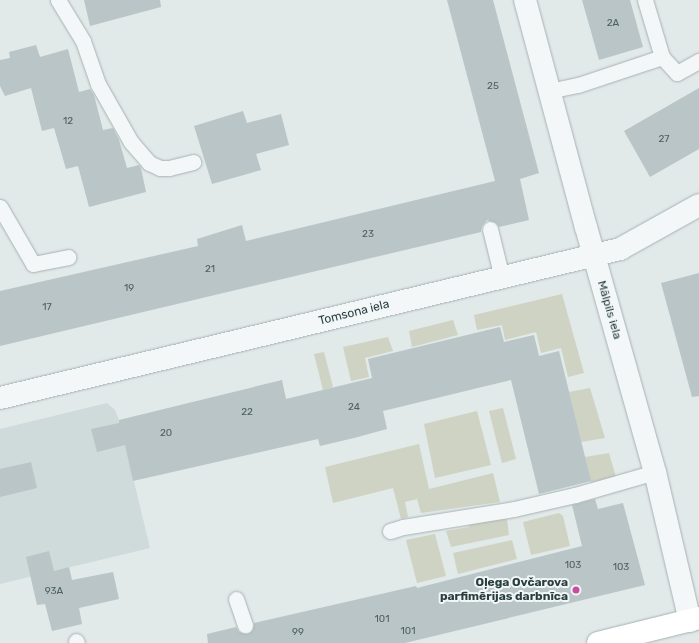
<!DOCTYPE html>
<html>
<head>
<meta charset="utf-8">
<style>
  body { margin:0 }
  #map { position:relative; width:699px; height:643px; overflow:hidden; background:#e1e9e9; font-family:Rubik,sans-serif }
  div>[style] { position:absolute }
  .built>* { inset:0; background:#cfdadb }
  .green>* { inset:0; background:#cfd3c3 }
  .building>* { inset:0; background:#b9c5c6 }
  .roads { filter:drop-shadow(0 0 1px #a6b2b3) drop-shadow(0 0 1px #a6b2b3) }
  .lane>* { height:15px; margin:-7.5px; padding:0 7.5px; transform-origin:7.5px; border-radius:7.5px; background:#f4f7f8 }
  .street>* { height:22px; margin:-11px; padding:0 11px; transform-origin:11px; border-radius:11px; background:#f4f7f8 }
  .primary>* { height:22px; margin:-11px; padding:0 11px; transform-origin:11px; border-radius:11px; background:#fff }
  .dots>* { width:11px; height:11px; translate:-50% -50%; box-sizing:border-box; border:2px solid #f1f6f7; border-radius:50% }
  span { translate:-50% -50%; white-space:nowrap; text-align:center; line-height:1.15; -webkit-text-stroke:4px #f1f6f7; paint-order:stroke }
  .number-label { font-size:10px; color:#4e6062 }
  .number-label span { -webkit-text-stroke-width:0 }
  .street-label { font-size:12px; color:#2a3e40 }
  .poi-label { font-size:12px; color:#2a3e40; font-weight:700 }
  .right { translate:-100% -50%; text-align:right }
</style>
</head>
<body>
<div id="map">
  <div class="built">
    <i style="clip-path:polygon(107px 403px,115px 410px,119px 420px,150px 548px,0 584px,0 429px)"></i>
  </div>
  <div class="green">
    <i style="clip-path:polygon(562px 294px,584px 373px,568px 377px,561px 348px,541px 353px,536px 332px,505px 340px,502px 325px,477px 330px,474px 315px)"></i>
    <i style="clip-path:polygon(453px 320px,458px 335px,412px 347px,409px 331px)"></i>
    <i style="clip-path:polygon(388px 337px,393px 351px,365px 358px,369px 377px,351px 381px,343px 347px)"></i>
    <i style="clip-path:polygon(324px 352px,333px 387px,323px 390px,314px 354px)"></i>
    <i style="clip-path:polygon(590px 388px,605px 438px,581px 442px,569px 392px)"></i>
    <i style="clip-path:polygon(503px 408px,516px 459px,502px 463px,489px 411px)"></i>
    <i style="clip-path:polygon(477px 411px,491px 465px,435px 478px,424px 424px)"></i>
    <i style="clip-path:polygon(419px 444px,429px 489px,493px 473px,500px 502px,421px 513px,417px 499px,405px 502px,408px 517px,401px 519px,393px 488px,333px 503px,325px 467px)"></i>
    <i style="clip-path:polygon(609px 453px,616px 477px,591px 483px,585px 457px)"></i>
    <i style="clip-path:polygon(559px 513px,563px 516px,570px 546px,531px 555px,523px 522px)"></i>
    <i style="clip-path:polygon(507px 519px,509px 535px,451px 547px,446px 531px,469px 527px,468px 521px,471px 523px)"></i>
    <i style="clip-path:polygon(435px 534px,446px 576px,417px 583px,406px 540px)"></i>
    <i style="clip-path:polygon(512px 540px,517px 559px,458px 574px,453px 553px)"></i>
  </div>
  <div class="building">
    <i style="clip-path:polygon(84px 0,160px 0,161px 7px,90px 26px)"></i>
    <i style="clip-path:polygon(447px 0,493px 0,539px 173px,520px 179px,529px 220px,499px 227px,496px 223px,487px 220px,482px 226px,481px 232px,0 346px,0 291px,198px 246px,197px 239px,242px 225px,246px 241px,495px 181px)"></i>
    <i style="clip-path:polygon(582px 0,630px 0,643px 47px,599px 60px)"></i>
    <i style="clip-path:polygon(36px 45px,40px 57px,68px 49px,79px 92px,90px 89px,94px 95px,103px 130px,113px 128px,119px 140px,127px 168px,139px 165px,141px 168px,146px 192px,89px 207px,78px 166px,66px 169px,54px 128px,42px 131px,31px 88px,5px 96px,0 86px,0 60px,10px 58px,9px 52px)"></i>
    <i style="clip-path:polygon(699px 88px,699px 149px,650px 177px,624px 131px)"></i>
    <i style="clip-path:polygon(243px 111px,247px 123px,281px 114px,289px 145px,256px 154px,261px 170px,212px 184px,194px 126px)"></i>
    <i style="clip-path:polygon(699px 273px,699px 396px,692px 397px,661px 283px)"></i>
    <i style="clip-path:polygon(500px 327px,504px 342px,534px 335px,539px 356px,559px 351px,591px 481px,539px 494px,511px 380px,383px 411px,387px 429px,354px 438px,320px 446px,318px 439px,133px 481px,125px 445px,97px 452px,91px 429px,119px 423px,119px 420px,282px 380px,286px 399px,372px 378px,368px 359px)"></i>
    <i style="clip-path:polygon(31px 462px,37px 488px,0 497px,0 469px)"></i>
    <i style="clip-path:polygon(595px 499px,598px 509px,623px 503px,645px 585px,405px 643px,208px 643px,207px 634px,236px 627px,239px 632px,248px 634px,252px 631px,254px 623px,416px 586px,417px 588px,582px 546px,572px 505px)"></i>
    <i style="clip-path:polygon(49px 551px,54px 571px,69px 567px,72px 580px,113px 572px,119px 599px,79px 608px,82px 624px,52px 631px,45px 604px,37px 605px,26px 557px)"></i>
  </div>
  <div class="roads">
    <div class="lane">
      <i style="left:58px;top:0;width:48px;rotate:58.6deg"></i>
      <i style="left:83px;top:41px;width:46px;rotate:70.8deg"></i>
      <i style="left:98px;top:84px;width:67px;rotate:60.4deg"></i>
      <i style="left:131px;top:142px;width:28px;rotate:49deg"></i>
      <i style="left:149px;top:163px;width:12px;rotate:24deg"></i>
      <i style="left:160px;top:168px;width:9px"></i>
      <i style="left:169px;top:168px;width:25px;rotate:-14deg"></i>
      <i style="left:645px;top:0;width:59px;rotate:73.4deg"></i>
      <i style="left:549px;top:91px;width:30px;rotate:-12deg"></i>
      <i style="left:578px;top:85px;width:89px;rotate:-18.4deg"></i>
      <i style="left:662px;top:57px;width:22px;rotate:47deg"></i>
      <i style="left:677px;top:73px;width:25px;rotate:-29deg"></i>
      <i style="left:0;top:207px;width:66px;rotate:59.9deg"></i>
      <i style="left:33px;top:264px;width:36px;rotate:-11deg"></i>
      <i style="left:490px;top:229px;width:50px;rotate:76.2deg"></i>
      <i style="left:390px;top:531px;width:14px;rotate:-17deg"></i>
      <i style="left:403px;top:527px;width:112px;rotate:-9.2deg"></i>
      <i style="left:514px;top:509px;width:63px;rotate:-12.9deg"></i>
      <i style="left:575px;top:495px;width:83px;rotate:-16deg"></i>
      <i style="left:236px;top:599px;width:28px;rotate:71deg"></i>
      <i style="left:76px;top:641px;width:2px;rotate:63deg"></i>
    </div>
    <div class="street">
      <i style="left:525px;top:0;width:235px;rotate:75deg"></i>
      <i style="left:586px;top:227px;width:255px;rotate:74.3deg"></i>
      <i style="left:655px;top:472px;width:153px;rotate:76.8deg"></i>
      <i style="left:0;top:398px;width:638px;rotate:-13.51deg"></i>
      <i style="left:620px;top:249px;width:90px;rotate:-29.1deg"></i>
    </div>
    <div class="primary">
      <i style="left:598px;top:643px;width:104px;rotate:-13.9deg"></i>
    </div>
  </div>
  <div class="dots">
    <i style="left:576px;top:590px;background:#c84ca1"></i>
  </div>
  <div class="number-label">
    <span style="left:613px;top:24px">2A</span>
    <span style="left:493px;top:87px">25</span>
    <span style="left:68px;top:122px">12</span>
    <span style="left:664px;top:140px">27</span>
    <span style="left:368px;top:235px">23</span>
    <span style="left:210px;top:270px">21</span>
    <span style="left:129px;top:289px">19</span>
    <span style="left:47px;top:308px">17</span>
    <span style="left:354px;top:408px">24</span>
    <span style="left:247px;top:413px">22</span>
    <span style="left:166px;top:434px">20</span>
    <span style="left:573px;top:566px">103</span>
    <span style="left:621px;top:568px">103</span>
    <span style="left:54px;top:592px">93A</span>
    <span style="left:382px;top:620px">101</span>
    <span style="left:408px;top:632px">101</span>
    <span style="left:298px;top:633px">99</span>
  </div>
  <div class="street-label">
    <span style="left:609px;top:310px;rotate:74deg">Mālpils iela</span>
    <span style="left:354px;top:313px;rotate:-14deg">Tomsona iela</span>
  </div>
  <div class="poi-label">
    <span class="right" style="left:568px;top:590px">Oļega Ovčarova<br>parfimērijas darbnīca</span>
  </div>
</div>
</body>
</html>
